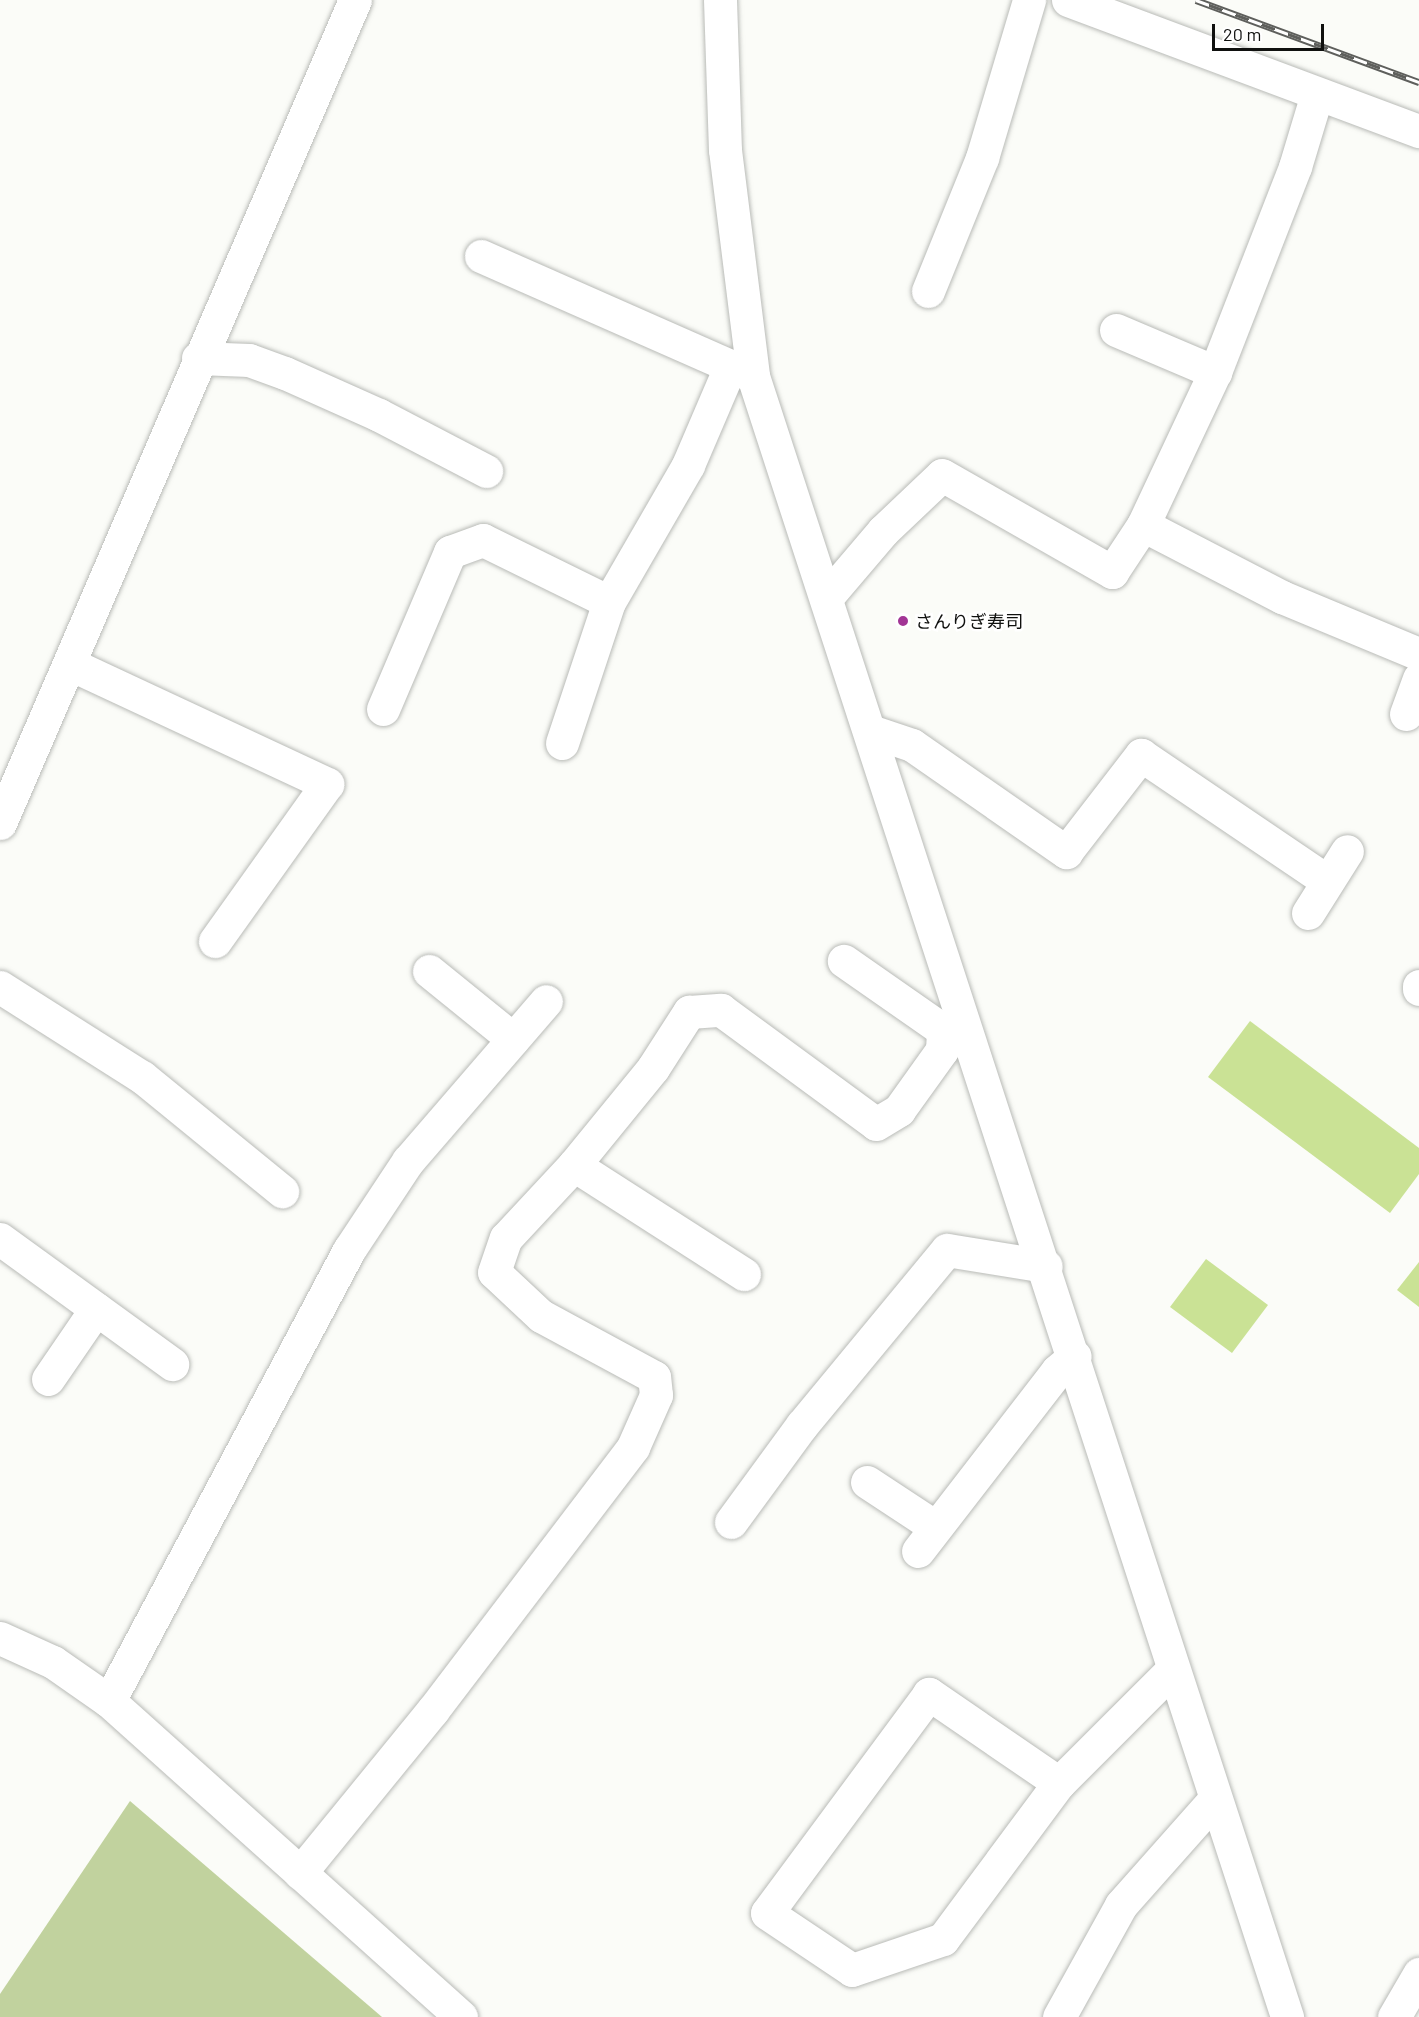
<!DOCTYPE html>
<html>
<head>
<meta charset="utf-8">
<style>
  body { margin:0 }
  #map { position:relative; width:1419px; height:2017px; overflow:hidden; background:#fbfcf8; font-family:Barlow,"Noto Sans JP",sans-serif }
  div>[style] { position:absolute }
  .green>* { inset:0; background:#c1d29e }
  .building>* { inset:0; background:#cae295 }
  .roads { filter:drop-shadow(0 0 2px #b9bbb7) drop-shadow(0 0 2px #b9bbb7) }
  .minor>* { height:33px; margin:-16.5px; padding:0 16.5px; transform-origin:16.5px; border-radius:16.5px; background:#fff }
  .rail>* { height:7px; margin-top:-3.5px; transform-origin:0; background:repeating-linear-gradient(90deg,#fff 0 14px,#5e5f5c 0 28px); box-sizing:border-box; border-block:2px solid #5e5f5c }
  .dots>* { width:16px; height:16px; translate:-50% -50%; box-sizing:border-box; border:3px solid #fff; border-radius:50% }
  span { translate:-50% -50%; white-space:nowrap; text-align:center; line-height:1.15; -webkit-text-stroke:5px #fff; paint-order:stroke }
  .poi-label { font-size:18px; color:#10110f }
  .left { translate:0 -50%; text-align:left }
  .scale { position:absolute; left:1212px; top:24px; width:112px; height:27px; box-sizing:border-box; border:3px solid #10110f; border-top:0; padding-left:8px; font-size:18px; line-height:21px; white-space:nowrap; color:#10110f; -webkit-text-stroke:4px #fff; paint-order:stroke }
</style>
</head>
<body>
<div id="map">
  <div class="green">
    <i style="clip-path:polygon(130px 1801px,382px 2017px,0 2017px,0 1994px)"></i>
  </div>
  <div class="building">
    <i style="clip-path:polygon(1250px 1021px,1419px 1148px,1419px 1174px,1390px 1213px,1208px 1077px)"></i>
    <i style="clip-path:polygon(1206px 1259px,1268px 1305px,1232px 1353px,1170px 1307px)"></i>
    <i style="clip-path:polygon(1419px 1262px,1419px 1307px,1397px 1290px)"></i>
  </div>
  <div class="roads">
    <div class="minor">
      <i style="left:720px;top:0;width:150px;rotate:88.1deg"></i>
      <i style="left:725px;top:150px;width:228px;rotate:82.9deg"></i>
      <i style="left:753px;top:376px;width:1726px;rotate:71.97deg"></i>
      <i style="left:1068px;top:0;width:375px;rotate:20.5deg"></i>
      <i style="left:1317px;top:94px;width:76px;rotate:106.8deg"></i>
      <i style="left:1295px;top:167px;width:220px;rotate:111.3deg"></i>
      <i style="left:1215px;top:372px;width:169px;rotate:115.2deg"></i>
      <i style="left:1143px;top:525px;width:157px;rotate:27.4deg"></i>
      <i style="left:1282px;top:597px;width:148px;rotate:22.6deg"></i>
      <i style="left:481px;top:256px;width:292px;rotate:23.8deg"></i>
      <i style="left:928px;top:291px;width:144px;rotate:-67.9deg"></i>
      <i style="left:982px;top:158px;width:165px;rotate:-73.4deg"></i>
      <i style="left:1116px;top:330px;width:108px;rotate:23deg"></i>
      <i style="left:198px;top:358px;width:51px;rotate:2.2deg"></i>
      <i style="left:249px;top:360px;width:38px;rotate:20deg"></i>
      <i style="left:285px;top:373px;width:103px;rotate:24.1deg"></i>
      <i style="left:379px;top:415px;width:121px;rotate:27.6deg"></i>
      <i style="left:826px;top:598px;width:88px;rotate:-49.6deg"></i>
      <i style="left:883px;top:531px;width:81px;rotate:-43.5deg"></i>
      <i style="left:942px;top:475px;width:196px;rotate:29.7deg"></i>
      <i style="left:1112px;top:572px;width:56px;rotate:-56.6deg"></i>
      <i style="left:70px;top:664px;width:284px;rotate:25deg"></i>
      <i style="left:327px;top:784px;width:193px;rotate:125.5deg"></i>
      <i style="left:383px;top:709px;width:171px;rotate:-66.9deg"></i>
      <i style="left:450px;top:552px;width:35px;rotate:-20deg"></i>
      <i style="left:483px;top:540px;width:140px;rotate:26.2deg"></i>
      <i style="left:1406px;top:714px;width:38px;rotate:-70deg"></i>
      <i style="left:870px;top:731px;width:44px;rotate:18.4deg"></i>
      <i style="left:912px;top:745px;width:188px;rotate:34.8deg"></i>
      <i style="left:1066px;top:852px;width:123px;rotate:-52.3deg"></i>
      <i style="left:1141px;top:755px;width:225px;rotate:34.1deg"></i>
      <i style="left:562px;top:743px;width:149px;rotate:-71.6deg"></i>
      <i style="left:609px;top:602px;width:158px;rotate:-60deg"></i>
      <i style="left:688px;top:465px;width:107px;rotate:-66.8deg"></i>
      <i style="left:0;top:823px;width:896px;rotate:-66.67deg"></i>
      <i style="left:1308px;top:913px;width:73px;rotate:-57.8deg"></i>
      <i style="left:429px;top:971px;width:108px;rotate:39deg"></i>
      <i style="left:1419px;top:986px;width:3px;rotate:90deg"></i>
      <i style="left:0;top:987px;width:168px;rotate:32.4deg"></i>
      <i style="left:142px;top:1077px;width:181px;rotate:39.2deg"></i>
      <i style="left:574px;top:1165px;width:202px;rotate:32.7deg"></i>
      <i style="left:0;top:1239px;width:213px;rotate:36deg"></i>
      <i style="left:48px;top:1379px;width:85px;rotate:-55.6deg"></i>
      <i style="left:867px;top:1482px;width:80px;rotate:33.3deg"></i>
      <i style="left:731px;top:1522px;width:120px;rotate:-53.8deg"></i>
      <i style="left:802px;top:1425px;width:227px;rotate:-50.4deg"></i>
      <i style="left:947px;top:1250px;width:100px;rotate:9.2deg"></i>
      <i style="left:918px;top:1551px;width:227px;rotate:-52.3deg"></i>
      <i style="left:1057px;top:1371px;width:23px;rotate:-40deg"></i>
      <i style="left:0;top:1638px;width:58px;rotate:24.4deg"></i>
      <i style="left:53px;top:1662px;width:68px;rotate:34.9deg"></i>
      <i style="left:109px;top:1701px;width:473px;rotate:41.9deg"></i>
      <i style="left:109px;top:1701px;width:511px;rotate:-61.98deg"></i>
      <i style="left:349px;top:1250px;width:107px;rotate:-56.5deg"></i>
      <i style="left:408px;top:1161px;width:211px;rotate:-49.2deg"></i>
      <i style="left:1059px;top:1783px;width:158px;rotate:-145.6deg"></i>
      <i style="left:929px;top:1694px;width:272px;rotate:126.5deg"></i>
      <i style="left:767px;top:1913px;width:102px;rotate:33.8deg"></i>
      <i style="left:852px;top:1970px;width:96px;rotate:-18.8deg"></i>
      <i style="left:943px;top:1939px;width:194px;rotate:-53.4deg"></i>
      <i style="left:1059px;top:1783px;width:160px;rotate:-45deg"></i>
      <i style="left:300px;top:1873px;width:210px;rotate:-50.8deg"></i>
      <i style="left:433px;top:1710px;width:330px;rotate:-52.7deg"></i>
      <i style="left:633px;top:1447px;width:57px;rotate:-66.1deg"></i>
      <i style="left:656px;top:1395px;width:18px;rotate:-96deg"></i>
      <i style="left:654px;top:1377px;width:128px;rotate:-151.6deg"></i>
      <i style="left:541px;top:1316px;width:64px;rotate:-136.9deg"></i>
      <i style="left:494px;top:1272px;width:36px;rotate:-71deg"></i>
      <i style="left:506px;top:1238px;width:100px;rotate:-47deg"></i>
      <i style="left:574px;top:1165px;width:125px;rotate:-50.8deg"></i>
      <i style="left:653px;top:1068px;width:67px;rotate:-57.3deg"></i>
      <i style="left:689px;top:1012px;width:32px;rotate:-4deg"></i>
      <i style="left:721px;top:1010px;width:192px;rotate:36.3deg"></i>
      <i style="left:876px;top:1124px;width:27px;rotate:-31deg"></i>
      <i style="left:899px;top:1110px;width:74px;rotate:-54.4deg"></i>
      <i style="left:942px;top:1050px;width:20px;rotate:-87deg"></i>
      <i style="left:943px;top:1030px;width:121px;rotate:-145.1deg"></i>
      <i style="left:1059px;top:2017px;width:128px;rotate:-61deg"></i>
      <i style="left:1121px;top:1905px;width:142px;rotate:-48.4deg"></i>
      <i style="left:1394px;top:2017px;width:50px;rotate:-59.8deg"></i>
    </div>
  </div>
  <div class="rail">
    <i style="left:1196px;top:0;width:238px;rotate:20.2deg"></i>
  </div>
  <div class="dots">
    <i style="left:903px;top:621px;background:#a23595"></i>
  </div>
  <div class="poi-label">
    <span class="left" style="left:915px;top:621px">さんりぎ寿司</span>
  </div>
  <div class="scale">20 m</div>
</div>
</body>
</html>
